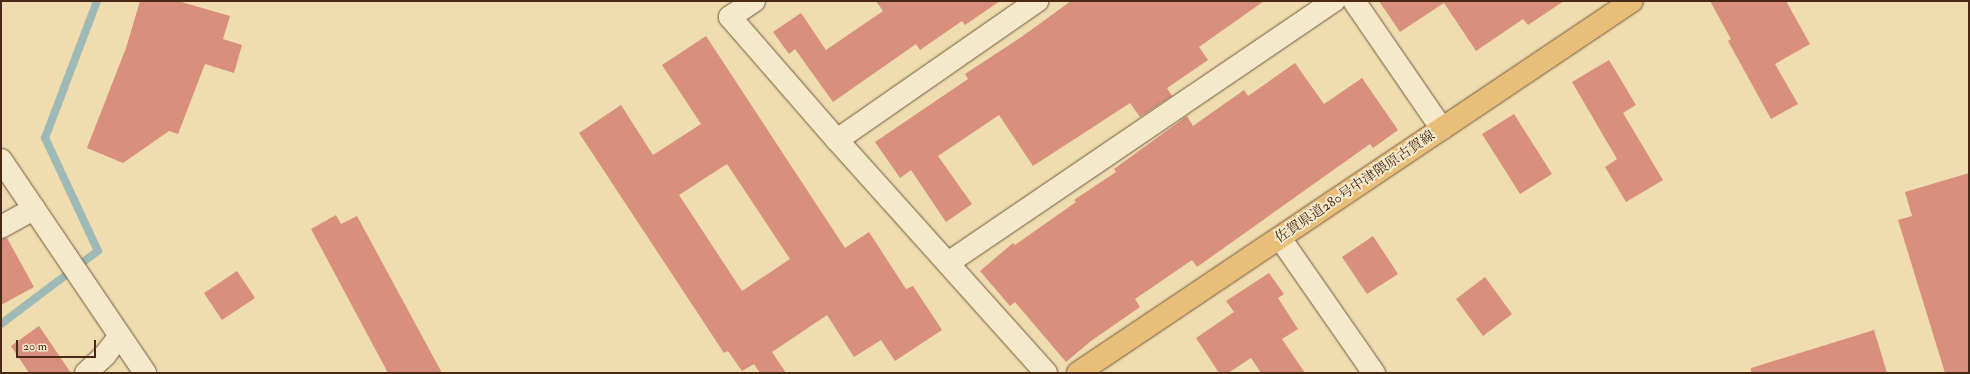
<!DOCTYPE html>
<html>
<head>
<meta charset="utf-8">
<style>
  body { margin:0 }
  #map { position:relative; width:1970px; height:374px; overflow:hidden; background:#efddaf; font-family:"IM FELL Double Pica","Noto Serif JP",serif }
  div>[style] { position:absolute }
  .stream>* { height:8px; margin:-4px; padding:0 4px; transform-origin:4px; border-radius:4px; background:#9fb9b7 }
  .building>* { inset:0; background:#d88f7d }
  .roads { filter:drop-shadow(0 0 1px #72553c) drop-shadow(0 0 1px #72553c) }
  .minor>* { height:22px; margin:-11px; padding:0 11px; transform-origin:11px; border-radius:11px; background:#f5e9cb }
  .major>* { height:22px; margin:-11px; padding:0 11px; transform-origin:11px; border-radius:11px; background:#e8be78 }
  span { translate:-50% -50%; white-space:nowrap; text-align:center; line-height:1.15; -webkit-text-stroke:4px #f5e9cb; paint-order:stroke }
  .street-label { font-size:14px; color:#492816 }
  .frame { position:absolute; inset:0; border:2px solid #492816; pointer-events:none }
  .scale { position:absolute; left:16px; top:340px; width:80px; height:18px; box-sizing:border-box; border:2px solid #492816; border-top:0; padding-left:5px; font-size:12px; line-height:14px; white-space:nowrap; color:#492816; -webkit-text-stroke:3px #f5e9cb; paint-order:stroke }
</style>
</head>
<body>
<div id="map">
  <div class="stream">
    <i style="left:1px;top:324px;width:121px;rotate:-37deg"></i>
    <i style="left:98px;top:251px;width:125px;rotate:-115.1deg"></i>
    <i style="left:45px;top:138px;width:147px;rotate:-69.2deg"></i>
  </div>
  <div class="building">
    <i style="clip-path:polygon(140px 1px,178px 1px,230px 16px,223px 39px,242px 45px,234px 73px,205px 64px,178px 134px,169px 131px,123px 163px,87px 148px,126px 48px)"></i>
    <i style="clip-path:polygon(876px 1px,1000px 1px,965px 25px,962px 21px,920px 50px,916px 44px,833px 102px,795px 49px,789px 54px,773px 32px,801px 13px,826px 50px,883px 11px)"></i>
    <i style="clip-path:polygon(1071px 1px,1264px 1px,1199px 47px,1208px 60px,1167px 88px,1172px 96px,1140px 117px,1130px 103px,1033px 166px,999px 115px,938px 156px,972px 204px,946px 222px,911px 170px,900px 178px,875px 142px,968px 79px,965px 74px,1020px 38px)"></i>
    <i style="clip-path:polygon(1379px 1px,1564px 1px,1528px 25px,1523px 19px,1476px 51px,1444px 3px,1400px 32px)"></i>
    <i style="clip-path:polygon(1710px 1px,1786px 1px,1810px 44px,1775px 64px,1798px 104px,1771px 119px,1728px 41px,1731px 39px)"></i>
    <i style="clip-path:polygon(evenodd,706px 36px,845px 248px,869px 232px,906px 289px,913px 286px,942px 330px,895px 361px,881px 340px,854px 357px,827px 315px,772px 352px,786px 373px,760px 373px,754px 364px,742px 371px,728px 351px,724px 353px,579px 133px,621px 105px,653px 155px,701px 124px,662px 65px,706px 36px,727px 164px,790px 259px,742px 291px,679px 195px,727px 164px)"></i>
    <i style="clip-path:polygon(1609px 60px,1636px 105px,1623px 113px,1663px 180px,1626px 202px,1605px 167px,1617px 159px,1572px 82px)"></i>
    <i style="clip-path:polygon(1295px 63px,1324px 104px,1362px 78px,1398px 130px,1373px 148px,1370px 144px,1197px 267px,1192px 260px,1135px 299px,1140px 307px,1091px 341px,1066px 362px,1015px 302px,1010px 306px,980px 271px,1013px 243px,1015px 245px,1076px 202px,1074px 200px,1116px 172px,1114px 169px,1187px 116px,1193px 126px,1244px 90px,1248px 96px)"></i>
    <i style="clip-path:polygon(1514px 114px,1552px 174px,1520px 194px,1482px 134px)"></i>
    <i style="clip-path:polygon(1969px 173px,1969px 373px,1945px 373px,1898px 220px,1912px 216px,1905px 192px)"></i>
    <i style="clip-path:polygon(336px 215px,341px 224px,357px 216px,442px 373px,388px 373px,311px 229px)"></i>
    <i style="clip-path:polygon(1373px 236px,1398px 274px,1367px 294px,1342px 257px)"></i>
    <i style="clip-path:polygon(7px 238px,34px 287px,1px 305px,1px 239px)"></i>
    <i style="clip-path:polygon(237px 271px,255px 298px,222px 320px,204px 293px)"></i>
    <i style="clip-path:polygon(1269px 273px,1284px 294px,1278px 298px,1298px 329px,1282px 339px,1305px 373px,1261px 373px,1251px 358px,1228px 373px,1219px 373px,1196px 338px,1234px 312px,1226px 301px)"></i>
    <i style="clip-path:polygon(1485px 277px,1512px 314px,1483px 336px,1456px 299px)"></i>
    <i style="clip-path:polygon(39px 326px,71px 373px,29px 373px,11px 346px)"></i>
    <i style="clip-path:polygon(1874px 330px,1887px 373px,1751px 373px,1751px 368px)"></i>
  </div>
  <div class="roads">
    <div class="minor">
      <i style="left:754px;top:1px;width:29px;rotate:146deg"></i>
      <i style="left:730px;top:17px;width:163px;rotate:49deg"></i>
      <i style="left:837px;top:140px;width:313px;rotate:48.1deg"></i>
      <i style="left:1354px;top:1px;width:155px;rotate:55.5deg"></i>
      <i style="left:837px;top:140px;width:244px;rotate:-34.8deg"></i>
      <i style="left:1px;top:160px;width:257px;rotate:55.9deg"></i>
      <i style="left:1px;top:227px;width:38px;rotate:-29deg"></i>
      <i style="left:1280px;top:238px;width:165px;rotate:55.2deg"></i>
      <i style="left:948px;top:263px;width:467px;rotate:-34.2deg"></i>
      <i style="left:86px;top:373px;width:26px;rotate:-43deg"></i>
      <i style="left:105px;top:355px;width:24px;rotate:-52deg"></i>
    </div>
    <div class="major">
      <i style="left:1078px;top:373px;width:667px;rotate:-33.88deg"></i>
    </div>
  </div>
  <div class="street-label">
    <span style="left:1355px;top:187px;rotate:-34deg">佐賀県道280号中津隈原古賀線</span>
  </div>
  <div class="frame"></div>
  <div class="scale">20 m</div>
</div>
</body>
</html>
